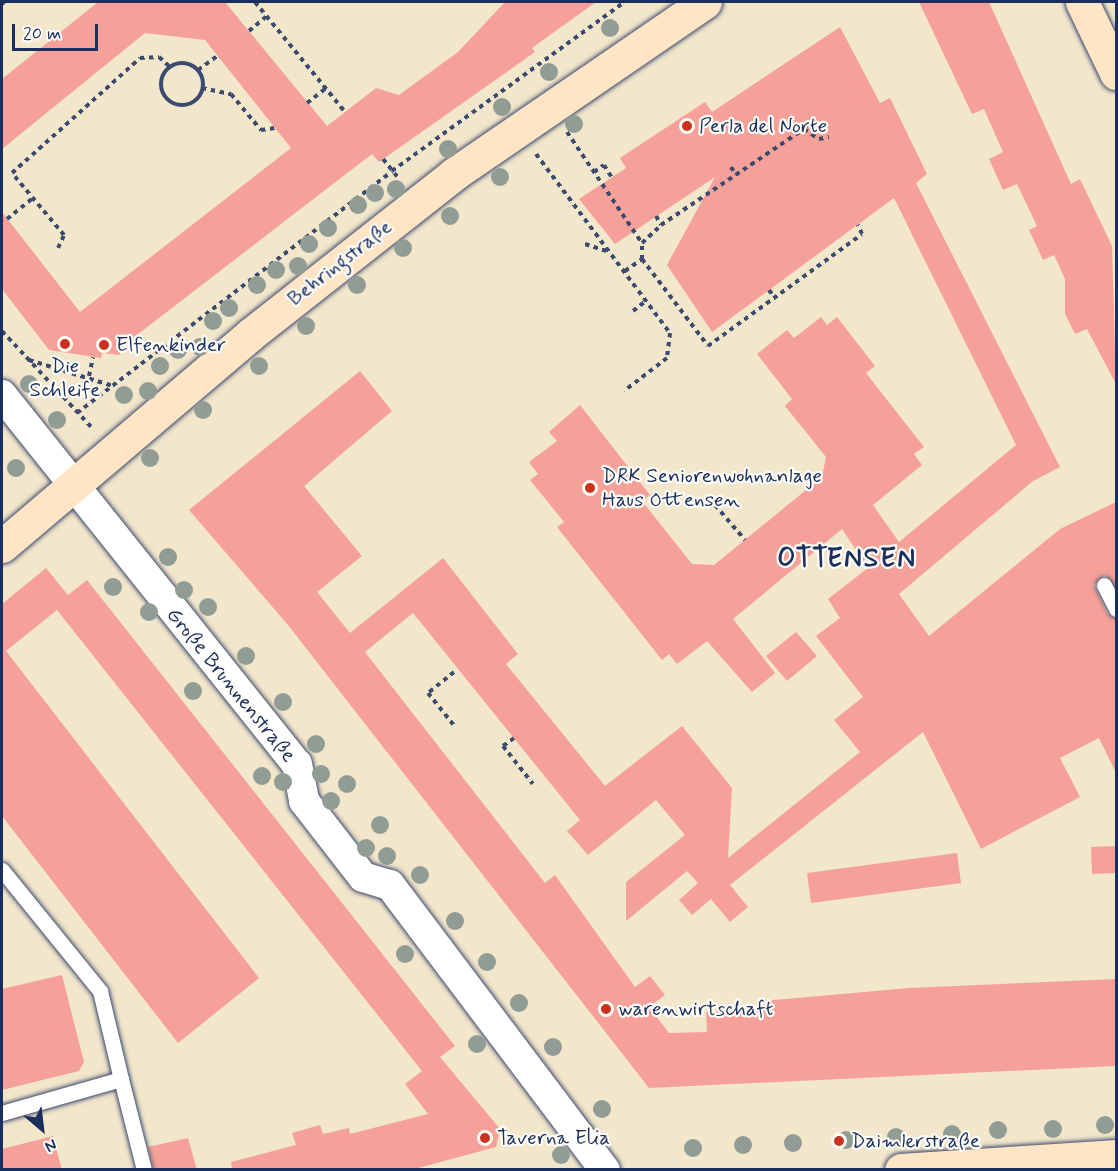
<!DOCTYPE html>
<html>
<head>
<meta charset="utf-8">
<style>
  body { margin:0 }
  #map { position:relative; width:1118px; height:1171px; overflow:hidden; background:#f2e6cb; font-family:Mynerve,sans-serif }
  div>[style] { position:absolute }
  .building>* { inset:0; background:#f5a199 }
  .path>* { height:4px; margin-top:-2px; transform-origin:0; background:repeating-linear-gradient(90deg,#3b4a6e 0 4.5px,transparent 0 9px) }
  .path>.ring { margin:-2px; padding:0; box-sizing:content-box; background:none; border:4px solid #3b4a6e; border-radius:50% }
  .roads { filter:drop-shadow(0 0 2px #3b4a6e) drop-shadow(0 0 2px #3b4a6e) }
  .lane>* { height:15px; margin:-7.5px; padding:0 7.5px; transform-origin:7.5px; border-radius:7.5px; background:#fff }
  .street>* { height:30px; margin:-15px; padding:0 15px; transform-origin:15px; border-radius:15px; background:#fff }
  .secondary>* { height:33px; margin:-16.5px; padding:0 16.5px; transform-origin:16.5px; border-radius:16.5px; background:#ffe4c6 }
  .trees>* { width:18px; height:18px; margin:-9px; border-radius:50%; background:#919c95 }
  .dots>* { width:16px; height:16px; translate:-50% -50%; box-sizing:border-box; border:3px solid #fdfcf7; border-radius:50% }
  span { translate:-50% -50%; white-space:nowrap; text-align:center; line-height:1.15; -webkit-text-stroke:4.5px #fdfcf7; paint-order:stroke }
  .poi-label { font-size:21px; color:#1b2f5e }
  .left { translate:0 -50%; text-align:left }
  .street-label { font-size:21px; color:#1b2f5e }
  .district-label { font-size:27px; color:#1b2f5e; font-weight:700; letter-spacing:1.5px }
  .frame { position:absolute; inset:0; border:3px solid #1b2f5e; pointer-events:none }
  .north { position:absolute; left:12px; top:1099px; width:60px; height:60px; -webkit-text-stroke:4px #fdfcf7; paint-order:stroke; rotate:152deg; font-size:16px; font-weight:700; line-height:24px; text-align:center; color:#1b2f5e }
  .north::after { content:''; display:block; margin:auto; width:21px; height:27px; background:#1b2f5e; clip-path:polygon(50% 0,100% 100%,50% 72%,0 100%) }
  .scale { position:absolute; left:12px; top:24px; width:86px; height:27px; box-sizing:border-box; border:3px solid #1b2f5e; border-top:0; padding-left:8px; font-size:18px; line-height:21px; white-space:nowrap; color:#1b2f5e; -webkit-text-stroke:4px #fdfcf7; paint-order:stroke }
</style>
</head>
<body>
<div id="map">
  <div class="building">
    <i style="clip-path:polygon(98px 2px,225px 2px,327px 126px,376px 88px,399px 95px,458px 52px,505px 2px,596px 2px,532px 48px,535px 52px,379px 162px,372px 154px,120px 348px,120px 355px,102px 353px,101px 358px,49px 350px,2px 289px,2px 212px,80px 312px,291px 148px,205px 40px,145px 33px,2px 149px,2px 79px)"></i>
    <i style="clip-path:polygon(919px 2px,989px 2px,1071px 184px,1080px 179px,1112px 246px,1116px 384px,1087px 329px,1075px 334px,1065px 314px,1065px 279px,1054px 255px,1043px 260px,1029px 230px,1037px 226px,1017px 184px,1003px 190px,989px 159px,1003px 152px,984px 109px,972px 114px)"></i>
    <i style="clip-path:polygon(840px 27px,880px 103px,890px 98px,927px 174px,916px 183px,1060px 467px,1033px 481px,899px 594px,929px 636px,1060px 529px,1116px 502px,1116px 588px,1105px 575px,1094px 585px,1107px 613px,1116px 619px,1116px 773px,1099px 738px,1060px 758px,1080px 797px,981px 849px,923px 732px,730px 885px,748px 907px,730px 922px,711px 899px,692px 915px,679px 900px,698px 883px,687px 871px,626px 921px,626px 882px,685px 835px,656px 800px,588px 855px,567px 831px,580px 820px,413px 613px,365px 652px,545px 883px,555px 875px,635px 987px,650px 976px,665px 995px,649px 1007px,669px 1033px,707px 1032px,706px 1012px,763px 1009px,763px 1001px,909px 988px,1116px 979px,1116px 1066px,649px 1088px,288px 625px,189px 510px,360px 371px,392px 411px,304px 486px,362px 556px,317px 592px,350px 633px,443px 558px,518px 654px,506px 664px,605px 786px,682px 726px,732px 788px,728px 858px,860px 752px,834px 720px,863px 697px,816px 636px,840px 618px,828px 599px,868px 568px,842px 529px,733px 619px,775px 673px,752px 692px,707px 641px,677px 664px,669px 654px,662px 660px,557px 527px,564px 522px,530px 480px,538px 474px,529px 462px,557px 441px,549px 432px,580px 405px,650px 495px,642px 501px,692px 564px,714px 565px,822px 477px,826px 457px,785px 406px,792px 399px,757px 354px,787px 330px,794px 338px,821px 317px,827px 325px,837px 317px,875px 366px,866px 373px,924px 447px,914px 454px,922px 465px,873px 505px,899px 542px,1016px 445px,894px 198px,712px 332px,667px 265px,715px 177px,615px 244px,579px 199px,626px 168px,620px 158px,661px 131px,705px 102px,712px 112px)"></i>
    <i style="clip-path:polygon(46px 568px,68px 595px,87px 580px,455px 1046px,440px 1057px,500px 1129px,496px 1147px,411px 1170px,232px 1170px,231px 1162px,296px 1145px,292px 1133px,320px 1125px,323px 1134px,349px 1128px,350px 1134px,428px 1114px,405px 1084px,422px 1071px,57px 610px,6px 651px,259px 978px,178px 1043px,2px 816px,2px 604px)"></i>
    <i style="clip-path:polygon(796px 632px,817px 656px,787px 681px,766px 656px)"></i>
    <i style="clip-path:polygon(1116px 846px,1116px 873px,1092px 874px,1091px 847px)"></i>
    <i style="clip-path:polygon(957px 853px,961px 883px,811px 903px,807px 873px)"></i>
    <i style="clip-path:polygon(62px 975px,84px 1062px,79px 1071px,2px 1090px,2px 989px)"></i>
    <i style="clip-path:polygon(53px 1136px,62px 1170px,2px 1170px,2px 1149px)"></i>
    <i style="clip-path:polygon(188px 1138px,197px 1170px,154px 1170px,148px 1147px)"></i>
  </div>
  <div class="path">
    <i style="left:255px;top:2px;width:142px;rotate:50.7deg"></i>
    <i style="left:2px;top:4px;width:3px;rotate:-45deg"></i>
    <i style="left:249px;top:31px;width:23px;rotate:-40deg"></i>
    <i class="ring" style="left:161px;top:63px;width:38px;height:38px"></i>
    <i style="left:198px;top:70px;width:24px;rotate:-36deg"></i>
    <i style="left:202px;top:88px;width:30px;rotate:12deg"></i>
    <i style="left:231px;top:94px;width:47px;rotate:50.2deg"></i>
    <i style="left:261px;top:130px;width:14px;rotate:-8deg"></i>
    <i style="left:307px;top:103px;width:24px;rotate:-38deg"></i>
    <i style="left:804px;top:129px;width:9px;rotate:-54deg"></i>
    <i style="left:567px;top:132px;width:134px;rotate:56deg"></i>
    <i style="left:536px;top:154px;width:224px;rotate:53.2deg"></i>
    <i style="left:670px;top:333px;width:25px;rotate:97deg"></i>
    <i style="left:667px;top:358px;width:54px;rotate:142.5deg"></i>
    <i style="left:383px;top:159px;width:26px;rotate:51deg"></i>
    <i style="left:731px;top:167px;width:9px;rotate:58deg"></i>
    <i style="left:594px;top:172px;width:12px;rotate:-35deg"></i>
    <i style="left:604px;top:165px;width:15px;rotate:58deg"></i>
    <i style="left:656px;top:216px;width:10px;rotate:61deg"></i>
    <i style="left:7px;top:219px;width:33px;rotate:-39deg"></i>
    <i style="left:585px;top:244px;width:26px;rotate:18deg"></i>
    <i style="left:58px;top:248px;width:14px;rotate:-65deg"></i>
    <i style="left:64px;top:235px;width:81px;rotate:-130deg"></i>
    <i style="left:12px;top:173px;width:172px;rotate:-41.9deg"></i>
    <i style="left:140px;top:58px;width:19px;rotate:-3deg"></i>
    <i style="left:159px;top:57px;width:13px;rotate:42deg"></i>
    <i style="left:642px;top:259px;width:109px;rotate:52.8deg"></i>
    <i style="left:708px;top:346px;width:190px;rotate:-36deg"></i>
    <i style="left:862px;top:234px;width:10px;rotate:-114deg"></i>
    <i style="left:625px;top:271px;width:21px;rotate:-35deg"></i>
    <i style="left:642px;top:259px;width:16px;rotate:-90deg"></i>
    <i style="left:642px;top:243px;width:26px;rotate:-43deg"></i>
    <i style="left:661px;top:225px;width:172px;rotate:-33.9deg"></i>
    <i style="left:804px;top:129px;width:18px;rotate:34deg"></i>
    <i style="left:819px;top:139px;width:10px;rotate:-11deg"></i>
    <i style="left:769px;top:290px;width:9px;rotate:54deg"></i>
    <i style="left:633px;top:311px;width:16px;rotate:-38deg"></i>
    <i style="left:2px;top:331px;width:134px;rotate:47.1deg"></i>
    <i style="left:29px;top:360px;width:88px;rotate:17.2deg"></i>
    <i style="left:89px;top:376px;width:19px;rotate:-78deg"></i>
    <i style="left:77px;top:413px;width:397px;rotate:-37.5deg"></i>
    <i style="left:392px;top:171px;width:288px;rotate:-36deg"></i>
    <i style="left:715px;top:505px;width:46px;rotate:49.4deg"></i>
    <i style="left:454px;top:672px;width:33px;rotate:141deg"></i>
    <i style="left:428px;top:693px;width:45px;rotate:51.3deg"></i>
    <i style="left:514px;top:738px;width:14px;rotate:144deg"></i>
    <i style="left:503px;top:746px;width:48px;rotate:51.7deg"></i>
  </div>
  <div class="roads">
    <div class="lane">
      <i style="left:1104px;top:585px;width:27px;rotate:63deg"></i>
      <i style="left:2px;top:870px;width:156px;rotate:51deg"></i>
      <i style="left:100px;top:991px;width:90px;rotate:76.6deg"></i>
      <i style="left:121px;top:1079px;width:124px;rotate:164.1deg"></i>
      <i style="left:121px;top:1079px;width:94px;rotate:75.8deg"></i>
    </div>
    <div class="street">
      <i style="left:2px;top:395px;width:472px;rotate:51.4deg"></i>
      <i style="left:297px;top:764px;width:38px;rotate:79deg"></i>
      <i style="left:304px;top:801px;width:96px;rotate:52.2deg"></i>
      <i style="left:363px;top:877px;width:28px;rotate:17deg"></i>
      <i style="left:390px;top:885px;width:357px;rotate:53deg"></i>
    </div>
    <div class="secondary">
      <i style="left:1082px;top:2px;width:79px;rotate:64.4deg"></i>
      <i style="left:2px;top:546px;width:327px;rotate:-40.4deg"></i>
      <i style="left:251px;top:334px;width:258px;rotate:-38.2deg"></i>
      <i style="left:454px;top:174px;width:304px;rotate:-34.4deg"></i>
      <i style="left:901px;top:1170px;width:215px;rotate:-3.7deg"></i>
    </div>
  </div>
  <div class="trees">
    <i style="left:610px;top:28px"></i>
    <i style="left:549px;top:72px"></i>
    <i style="left:502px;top:107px"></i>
    <i style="left:574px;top:124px"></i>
    <i style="left:448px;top:149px"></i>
    <i style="left:500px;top:177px"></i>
    <i style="left:396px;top:189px"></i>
    <i style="left:375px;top:193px"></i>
    <i style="left:358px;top:205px"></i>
    <i style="left:450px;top:216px"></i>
    <i style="left:328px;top:228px"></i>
    <i style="left:309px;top:244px"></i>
    <i style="left:403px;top:248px"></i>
    <i style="left:298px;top:266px"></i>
    <i style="left:276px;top:270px"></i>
    <i style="left:257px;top:285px"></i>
    <i style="left:357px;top:285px"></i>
    <i style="left:229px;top:308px"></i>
    <i style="left:213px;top:321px"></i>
    <i style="left:306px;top:326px"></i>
    <i style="left:200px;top:347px"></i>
    <i style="left:178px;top:350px"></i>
    <i style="left:160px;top:366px"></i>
    <i style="left:259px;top:366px"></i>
    <i style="left:29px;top:384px"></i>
    <i style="left:148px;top:391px"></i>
    <i style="left:124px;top:395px"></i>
    <i style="left:203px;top:410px"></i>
    <i style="left:57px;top:420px"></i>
    <i style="left:150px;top:458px"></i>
    <i style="left:16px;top:468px"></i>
    <i style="left:168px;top:557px"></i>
    <i style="left:113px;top:587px"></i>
    <i style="left:184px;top:590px"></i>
    <i style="left:208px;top:607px"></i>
    <i style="left:149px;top:612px"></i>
    <i style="left:246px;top:656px"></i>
    <i style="left:193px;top:691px"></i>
    <i style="left:283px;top:702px"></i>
    <i style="left:316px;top:744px"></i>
    <i style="left:321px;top:774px"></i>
    <i style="left:262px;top:776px"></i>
    <i style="left:283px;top:782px"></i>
    <i style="left:347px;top:784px"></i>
    <i style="left:331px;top:801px"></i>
    <i style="left:380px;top:825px"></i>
    <i style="left:366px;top:848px"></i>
    <i style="left:387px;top:856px"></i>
    <i style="left:420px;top:875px"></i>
    <i style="left:455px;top:921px"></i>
    <i style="left:405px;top:954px"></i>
    <i style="left:487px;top:962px"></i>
    <i style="left:519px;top:1003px"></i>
    <i style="left:477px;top:1044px"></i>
    <i style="left:553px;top:1047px"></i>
    <i style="left:602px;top:1109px"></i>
    <i style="left:1105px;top:1125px"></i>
    <i style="left:1053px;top:1129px"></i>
    <i style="left:998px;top:1130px"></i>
    <i style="left:952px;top:1134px"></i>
    <i style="left:896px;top:1137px"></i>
    <i style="left:846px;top:1140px"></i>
    <i style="left:793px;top:1143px"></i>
    <i style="left:743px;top:1145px"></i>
    <i style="left:693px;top:1148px"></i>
    <i style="left:561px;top:1155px"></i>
  </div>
  <div class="dots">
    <i style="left:687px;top:126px;background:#c8321e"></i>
    <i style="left:65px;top:344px;background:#c8321e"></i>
    <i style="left:104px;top:345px;background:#c8321e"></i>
    <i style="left:590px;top:488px;background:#c8321e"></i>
    <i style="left:606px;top:1009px;background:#c8321e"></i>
    <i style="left:485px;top:1138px;background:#c8321e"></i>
    <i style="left:839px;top:1141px;background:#c8321e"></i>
  </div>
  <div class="poi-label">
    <span class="left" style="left:699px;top:126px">Perla del Norte</span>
    <span class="left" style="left:116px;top:345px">Elfenkinder</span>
    <span style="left:65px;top:378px">Die<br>Schleife</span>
    <span class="left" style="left:602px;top:488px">DRK Seniorenwohnanlage<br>Haus Ottensen</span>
    <span class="left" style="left:618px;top:1009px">warenwirtschaft</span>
    <span class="left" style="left:497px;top:1138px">Taverna Elia</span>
    <span class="left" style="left:851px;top:1141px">Daimlerstraße</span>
  </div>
  <div class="street-label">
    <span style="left:340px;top:263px;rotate:-38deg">Behringstraße</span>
    <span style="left:231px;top:685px;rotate:51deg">Große Brunnenstraße</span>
  </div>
  <div class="district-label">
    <span style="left:847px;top:559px">OTTENSEN</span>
  </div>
  <div class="frame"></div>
  <div class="north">N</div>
  <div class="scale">20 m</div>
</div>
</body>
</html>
